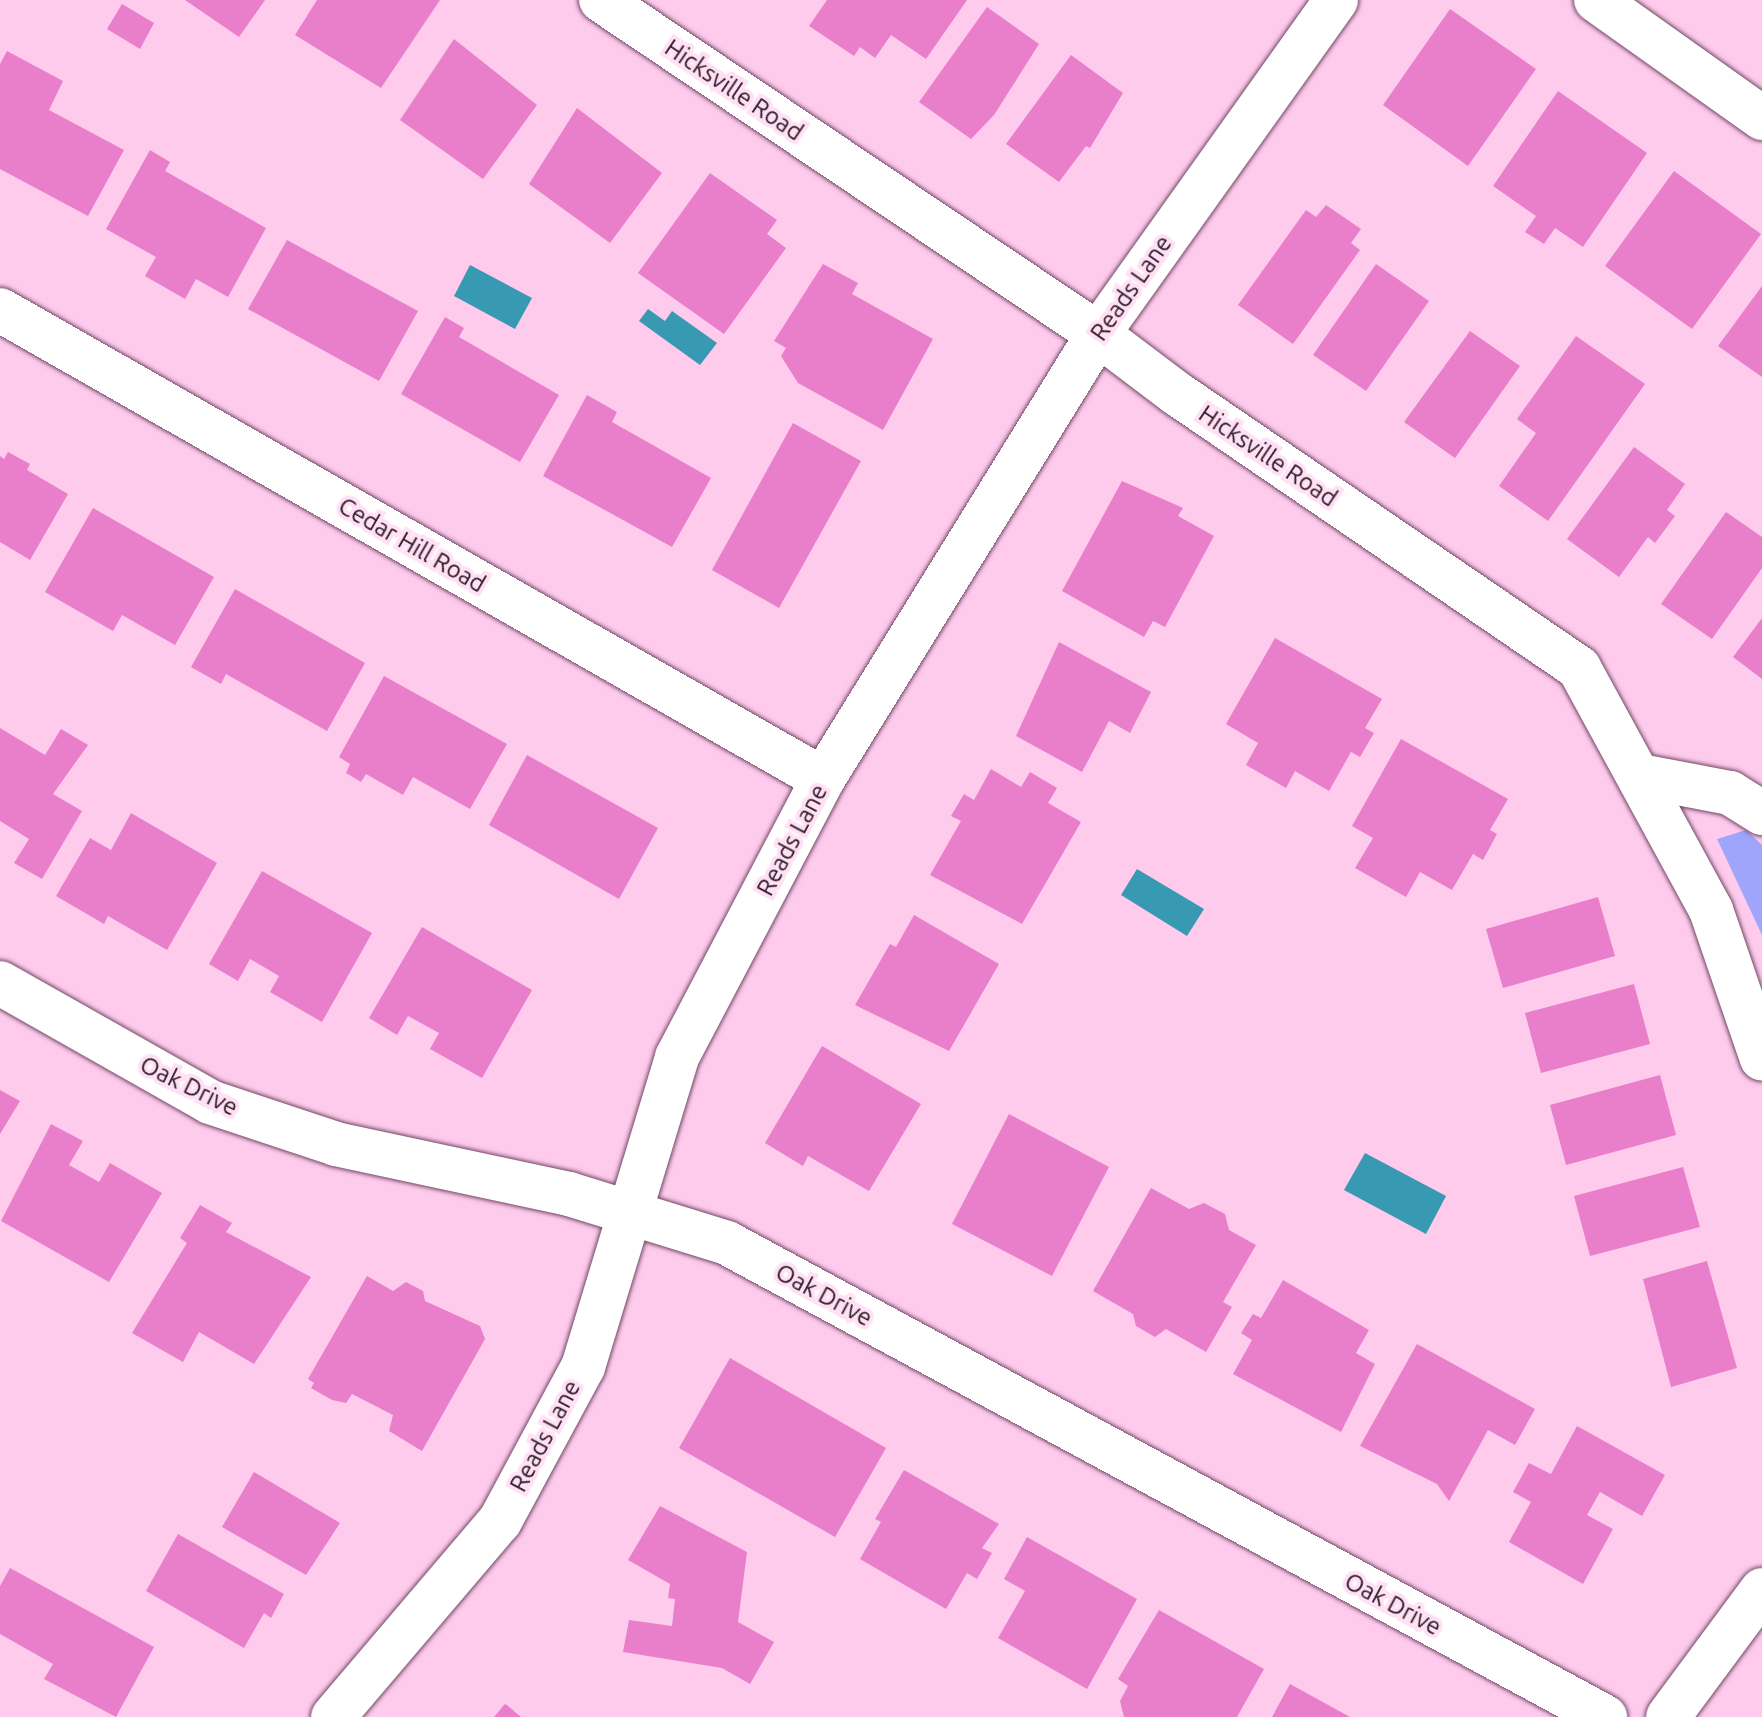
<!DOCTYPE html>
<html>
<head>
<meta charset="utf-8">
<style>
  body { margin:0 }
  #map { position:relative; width:1762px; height:1717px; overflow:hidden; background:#fecbed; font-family:Ubuntu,sans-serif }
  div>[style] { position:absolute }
  .green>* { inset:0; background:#9ea5fb }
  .water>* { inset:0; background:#3899b2 }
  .building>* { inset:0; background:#e97eca }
  .roads { filter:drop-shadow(0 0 2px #724865) drop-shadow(0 0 2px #724865) }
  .street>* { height:44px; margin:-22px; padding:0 22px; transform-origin:22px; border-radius:22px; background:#fff }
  span { translate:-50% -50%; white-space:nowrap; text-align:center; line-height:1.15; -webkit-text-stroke:8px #ffe0f4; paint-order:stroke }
  .street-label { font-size:24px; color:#2b1925 }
</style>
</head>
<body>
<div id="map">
  <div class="green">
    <i style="clip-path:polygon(1746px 830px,1762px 845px,1762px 935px,1717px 839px)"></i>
  </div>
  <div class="water">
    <i style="clip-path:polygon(470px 265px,532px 298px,515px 329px,454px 296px)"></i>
    <i style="clip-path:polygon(648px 309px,665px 321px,672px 311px,717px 343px,700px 365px,639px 321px)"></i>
    <i style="clip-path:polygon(1137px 869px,1204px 909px,1187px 936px,1121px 895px)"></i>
    <i style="clip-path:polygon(1365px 1153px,1446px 1196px,1426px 1234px,1344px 1190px)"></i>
  </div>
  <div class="building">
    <i style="clip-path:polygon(185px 0,265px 0,239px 37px)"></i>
    <i style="clip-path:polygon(317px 0,440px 0,381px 88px,295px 35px)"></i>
    <i style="clip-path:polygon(827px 0,967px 0,926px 59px,891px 35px,875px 58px,860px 47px,854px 56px,809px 26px)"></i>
    <i style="clip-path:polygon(122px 4px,154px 23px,140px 49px,107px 29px)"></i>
    <i style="clip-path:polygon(987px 7px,1039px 44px,994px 115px,971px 139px,919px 102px)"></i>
    <i style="clip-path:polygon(1450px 9px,1536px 69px,1468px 166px,1383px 105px)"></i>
    <i style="clip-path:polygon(454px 39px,537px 105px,483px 179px,400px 120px)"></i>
    <i style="clip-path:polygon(7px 51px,63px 81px,49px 110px,124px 150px,88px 216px,0 169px,0 64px)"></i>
    <i style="clip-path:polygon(1071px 55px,1123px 93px,1090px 148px,1086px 146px,1059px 182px,1006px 144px)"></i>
    <i style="clip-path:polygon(1558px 91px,1647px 153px,1583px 247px,1555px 228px,1544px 244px,1525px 232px,1536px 216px,1493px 186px)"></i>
    <i style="clip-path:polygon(577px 108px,662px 173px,610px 243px,529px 184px)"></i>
    <i style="clip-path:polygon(150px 150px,170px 162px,165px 171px,266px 228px,228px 297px,196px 279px,185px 299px,145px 276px,156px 257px,106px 229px)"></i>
    <i style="clip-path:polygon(1674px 171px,1761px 234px,1692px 329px,1605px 266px)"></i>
    <i style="clip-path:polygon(710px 173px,777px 220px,767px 234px,786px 248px,724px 334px,638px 273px)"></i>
    <i style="clip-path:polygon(1326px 205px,1361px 229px,1351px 243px,1360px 250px,1293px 344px,1238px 305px,1306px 210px,1316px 217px)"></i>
    <i style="clip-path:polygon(287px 240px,418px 311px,379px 381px,248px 309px)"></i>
    <i style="clip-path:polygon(823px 264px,858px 283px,852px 294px,933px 339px,883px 430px,798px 383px,781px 356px,786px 348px,774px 341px)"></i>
    <i style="clip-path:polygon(1376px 264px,1429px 301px,1366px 391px,1313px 355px)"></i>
    <i style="clip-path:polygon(1762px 286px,1762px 377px,1718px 346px)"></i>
    <i style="clip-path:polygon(445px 317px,464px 328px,459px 337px,559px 395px,520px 462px,401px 394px)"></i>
    <i style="clip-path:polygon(1470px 331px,1520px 366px,1455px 458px,1404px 422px)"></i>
    <i style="clip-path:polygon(1576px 336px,1645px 384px,1548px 521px,1499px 486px,1536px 433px,1517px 419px)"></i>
    <i style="clip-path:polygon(587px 395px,617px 412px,612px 422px,711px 478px,672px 547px,543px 476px)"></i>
    <i style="clip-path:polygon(793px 423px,861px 461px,779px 608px,712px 570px)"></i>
    <i style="clip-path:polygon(1634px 447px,1685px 484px,1667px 510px,1675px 516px,1655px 543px,1648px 537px,1619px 577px,1567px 539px)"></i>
    <i style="clip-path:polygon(8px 452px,30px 464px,27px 470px,68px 494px,30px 560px,0 542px,0 456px,4px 459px)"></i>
    <i style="clip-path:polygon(1122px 481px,1183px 508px,1178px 516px,1214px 536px,1165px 627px,1153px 621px,1144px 637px,1062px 591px)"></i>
    <i style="clip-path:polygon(93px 508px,214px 577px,175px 645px,122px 615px,113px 631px,45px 592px)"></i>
    <i style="clip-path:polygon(1726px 512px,1762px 537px,1762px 568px,1712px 639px,1661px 604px)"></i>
    <i style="clip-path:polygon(235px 589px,365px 663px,327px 731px,226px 674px,221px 684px,191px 667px)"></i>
    <i style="clip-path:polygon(1762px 618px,1762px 679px,1733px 657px)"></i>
    <i style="clip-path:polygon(1275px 638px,1382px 699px,1365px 728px,1374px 733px,1360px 757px,1351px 752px,1329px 791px,1295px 771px,1286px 788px,1246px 765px,1258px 743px,1226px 724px)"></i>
    <i style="clip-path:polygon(1059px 642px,1151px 692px,1130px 733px,1109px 721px,1082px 772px,1016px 736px)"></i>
    <i style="clip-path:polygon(384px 676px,507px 744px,470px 809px,413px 777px,403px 795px,366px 774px,361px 782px,346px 773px,350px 764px,339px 757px)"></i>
    <i style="clip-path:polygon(0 728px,45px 755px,61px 729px,88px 745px,53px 794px,82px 811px,42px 879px,14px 863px,29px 839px,0 821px)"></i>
    <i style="clip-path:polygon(1401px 739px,1508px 799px,1490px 830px,1497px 834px,1483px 860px,1473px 854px,1452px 890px,1420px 872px,1406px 897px,1355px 868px,1373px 838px,1352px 826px)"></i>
    <i style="clip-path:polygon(527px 755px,658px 828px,619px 899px,489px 825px)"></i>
    <i style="clip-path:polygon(991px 769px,1021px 787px,1030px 772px,1057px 788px,1048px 803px,1081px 822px,1022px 924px,930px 875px,961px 821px,951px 816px,964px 794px,974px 800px)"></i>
    <i style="clip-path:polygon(131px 813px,217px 863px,167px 950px,108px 916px,104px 924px,56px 896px,90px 838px,111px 850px)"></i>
    <i style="clip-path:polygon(262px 871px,372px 933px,322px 1022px,270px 992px,279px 976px,250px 959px,238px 981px,209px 964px)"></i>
    <i style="clip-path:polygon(1598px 897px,1615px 956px,1503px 988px,1486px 929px)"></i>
    <i style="clip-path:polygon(914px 915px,999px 964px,949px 1051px,855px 1005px,890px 944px,896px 947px)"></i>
    <i style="clip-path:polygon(422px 927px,532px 990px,482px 1078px,430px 1049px,439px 1033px,408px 1016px,397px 1035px,369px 1018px)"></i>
    <i style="clip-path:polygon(1634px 984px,1650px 1044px,1541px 1073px,1525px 1013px)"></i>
    <i style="clip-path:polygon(822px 1046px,921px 1104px,869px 1191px,808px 1156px,803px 1166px,765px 1143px)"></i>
    <i style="clip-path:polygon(1660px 1075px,1676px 1135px,1566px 1165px,1550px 1105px)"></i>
    <i style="clip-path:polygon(0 1090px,20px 1101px,0 1134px)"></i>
    <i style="clip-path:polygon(1009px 1114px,1109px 1167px,1052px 1276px,952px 1224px)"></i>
    <i style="clip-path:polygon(51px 1124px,83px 1141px,69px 1165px,99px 1182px,110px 1163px,162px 1193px,109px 1282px,1px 1221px)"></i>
    <i style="clip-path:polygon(1683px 1167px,1700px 1227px,1590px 1256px,1574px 1196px)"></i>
    <i style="clip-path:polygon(1151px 1188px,1189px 1209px,1204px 1203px,1225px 1214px,1229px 1230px,1256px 1245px,1223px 1302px,1232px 1307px,1206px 1352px,1166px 1329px,1155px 1337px,1136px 1326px,1133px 1314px,1093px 1291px)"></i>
    <i style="clip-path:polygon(200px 1205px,232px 1223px,226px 1232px,311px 1277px,254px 1364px,199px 1332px,183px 1362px,132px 1333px,187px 1243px,180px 1238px)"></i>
    <i style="clip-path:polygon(1707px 1261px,1737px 1368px,1671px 1387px,1643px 1279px)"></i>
    <i style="clip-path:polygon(367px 1276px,393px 1291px,406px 1282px,423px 1291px,425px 1301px,480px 1326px,485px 1339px,422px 1451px,389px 1431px,393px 1415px,352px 1394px,346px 1403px,332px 1400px,311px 1388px,314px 1383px,308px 1379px)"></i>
    <i style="clip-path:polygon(1283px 1280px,1369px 1330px,1356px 1353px,1375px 1364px,1341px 1432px,1233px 1374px,1252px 1340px,1241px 1333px,1253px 1314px,1261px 1318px)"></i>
    <i style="clip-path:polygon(1417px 1344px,1535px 1409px,1515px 1445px,1488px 1430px,1449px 1501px,1437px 1484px,1360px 1446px)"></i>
    <i style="clip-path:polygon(730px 1358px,886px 1448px,835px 1537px,679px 1448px)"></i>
    <i style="clip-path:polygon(1577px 1426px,1665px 1475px,1642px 1516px,1600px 1492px,1587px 1515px,1613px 1529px,1583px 1584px,1509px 1542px,1531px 1502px,1513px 1492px,1529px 1463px,1551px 1474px)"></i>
    <i style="clip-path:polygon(904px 1470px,999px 1524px,982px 1548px,992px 1553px,977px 1579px,967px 1573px,946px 1609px,860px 1559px,881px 1522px,875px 1519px)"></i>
    <i style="clip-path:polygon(254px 1472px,340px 1523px,306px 1575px,222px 1527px)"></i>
    <i style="clip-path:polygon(660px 1506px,747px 1552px,738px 1622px,774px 1642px,750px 1684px,722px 1668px,623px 1652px,629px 1620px,672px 1626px,675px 1599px,668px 1598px,670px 1584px,628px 1560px)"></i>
    <i style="clip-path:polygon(178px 1534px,284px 1594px,271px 1618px,264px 1613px,244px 1648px,146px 1591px)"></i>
    <i style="clip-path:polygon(1027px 1537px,1137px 1599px,1087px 1689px,998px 1638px,1025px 1591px,1004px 1579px)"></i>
    <i style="clip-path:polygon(10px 1568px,154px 1647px,116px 1717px,44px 1679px,53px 1664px,0 1634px,0 1586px)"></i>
    <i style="clip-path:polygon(1159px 1610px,1264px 1669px,1237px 1717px,1124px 1717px,1120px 1701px,1128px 1686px,1118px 1679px)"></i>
    <i style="clip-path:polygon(1290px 1684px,1350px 1717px,1272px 1717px)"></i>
    <i style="clip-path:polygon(505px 1704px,508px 1706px,521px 1717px,494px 1717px)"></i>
  </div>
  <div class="roads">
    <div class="street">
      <i style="left:601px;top:0;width:599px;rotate:33.9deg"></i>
      <i style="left:1098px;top:334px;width:98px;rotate:37.1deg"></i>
      <i style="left:1176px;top:393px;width:488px;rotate:34.3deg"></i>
      <i style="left:1579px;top:668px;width:276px;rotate:61.4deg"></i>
      <i style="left:1711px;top:910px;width:157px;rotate:71.1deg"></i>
      <i style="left:1596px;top:0;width:204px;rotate:35.4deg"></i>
      <i style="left:0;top:310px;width:947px;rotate:29.68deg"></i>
      <i style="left:1641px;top:776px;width:91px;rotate:10.8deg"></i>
      <i style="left:1730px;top:793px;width:38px;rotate:32deg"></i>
      <i style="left:0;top:983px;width:241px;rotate:29.5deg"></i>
      <i style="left:210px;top:1102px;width:133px;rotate:18.4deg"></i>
      <i style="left:336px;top:1144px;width:238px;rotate:12.1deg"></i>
      <i style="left:569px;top:1194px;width:165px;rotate:17.2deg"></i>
      <i style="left:727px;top:1243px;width:998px;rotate:28.36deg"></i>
      <i style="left:333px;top:1717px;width:257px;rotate:-49.6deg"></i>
      <i style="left:500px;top:1521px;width:175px;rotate:-61.7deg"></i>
      <i style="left:583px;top:1367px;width:324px;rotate:-73.1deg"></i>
      <i style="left:677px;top:1057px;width:314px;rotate:-62.3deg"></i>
      <i style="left:823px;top:779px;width:523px;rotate:-58.28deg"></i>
      <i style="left:1098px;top:334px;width:410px;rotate:-54.5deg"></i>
      <i style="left:1668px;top:1717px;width:158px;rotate:-53.5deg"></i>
    </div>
  </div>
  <div class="street-label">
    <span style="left:734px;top:90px;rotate:34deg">Hicksville Road</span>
    <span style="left:1131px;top:288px;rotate:-55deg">Reads Lane</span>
    <span style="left:1268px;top:456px;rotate:34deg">Hicksville Road</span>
    <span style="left:412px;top:545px;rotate:30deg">Cedar Hill Road</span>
    <span style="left:792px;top:840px;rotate:-62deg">Reads Lane</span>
    <span style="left:189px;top:1086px;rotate:26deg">Oak Drive</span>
    <span style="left:824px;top:1295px;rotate:28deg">Oak Drive</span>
    <span style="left:545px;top:1436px;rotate:-62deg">Reads Lane</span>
    <span style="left:1393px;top:1604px;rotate:28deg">Oak Drive</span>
  </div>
</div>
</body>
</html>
